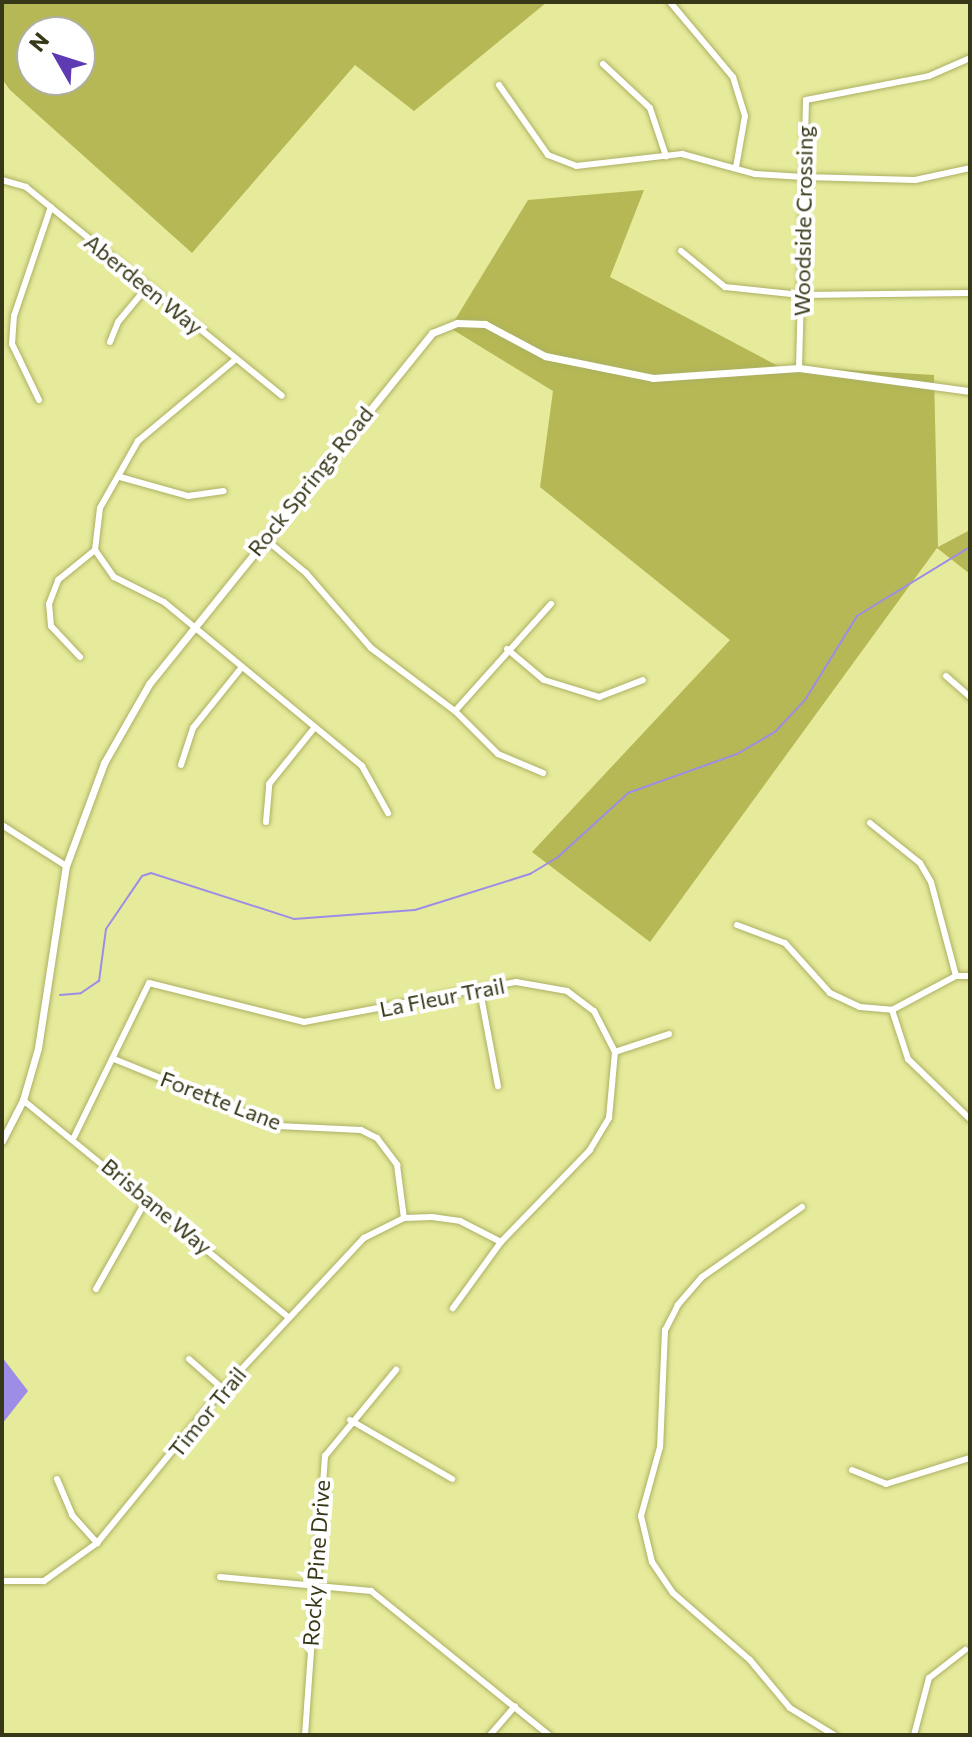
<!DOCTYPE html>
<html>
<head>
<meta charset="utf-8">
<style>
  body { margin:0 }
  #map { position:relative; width:972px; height:1737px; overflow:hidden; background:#e6ea9b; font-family:Commissioner,sans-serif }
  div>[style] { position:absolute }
  .green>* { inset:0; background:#b5b854 }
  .water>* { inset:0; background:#9d8de6 }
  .stream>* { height:2px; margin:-1px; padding:0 1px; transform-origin:1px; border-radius:1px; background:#9d8de6 }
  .roads { filter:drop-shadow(0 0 2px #acb062) drop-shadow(0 0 2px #acb062) }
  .minor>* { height:6px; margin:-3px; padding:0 3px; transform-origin:3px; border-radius:3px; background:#fff }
  .tertiary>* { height:7px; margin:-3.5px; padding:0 3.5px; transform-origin:3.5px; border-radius:3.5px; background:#fff }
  span { translate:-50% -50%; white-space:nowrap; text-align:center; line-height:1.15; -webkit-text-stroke:8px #fff; paint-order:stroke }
  .street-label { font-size:22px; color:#373818 }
  .frame { position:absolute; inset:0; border:4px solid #373818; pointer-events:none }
  .north { position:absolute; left:16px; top:16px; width:80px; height:80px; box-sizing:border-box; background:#fff; border:2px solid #afafa3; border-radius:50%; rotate:309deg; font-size:22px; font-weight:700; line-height:32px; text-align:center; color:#373818 }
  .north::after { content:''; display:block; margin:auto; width:28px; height:36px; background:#5e3bb3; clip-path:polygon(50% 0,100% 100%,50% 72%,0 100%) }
</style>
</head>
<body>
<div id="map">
  <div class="green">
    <i style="clip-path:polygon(evenodd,2px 2px,547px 2px,414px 111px,355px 65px,192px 253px,10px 90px,2px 79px,2px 2px,32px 32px,80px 32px,80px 80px,32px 80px,32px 32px)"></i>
    <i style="clip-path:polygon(644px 190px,610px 277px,778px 366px,934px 375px,938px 547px,970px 530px,970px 574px,937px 548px,650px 942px,532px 852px,730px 640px,540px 487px,553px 391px,450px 328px,528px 200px)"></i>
  </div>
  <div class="water">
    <i style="clip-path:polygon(2px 1357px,28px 1391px,2px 1424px)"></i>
  </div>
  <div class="stream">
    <i style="left:60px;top:995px;width:21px;rotate:-5deg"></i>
    <i style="left:81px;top:993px;width:22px;rotate:-34deg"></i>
    <i style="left:99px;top:981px;width:52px;rotate:-82.3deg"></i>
    <i style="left:106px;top:929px;width:64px;rotate:-55.8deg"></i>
    <i style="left:142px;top:876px;width:9px;rotate:-18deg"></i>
    <i style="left:151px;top:873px;width:150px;rotate:17.8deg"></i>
    <i style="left:294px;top:919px;width:121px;rotate:-4.3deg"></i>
    <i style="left:415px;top:910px;width:121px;rotate:-17.4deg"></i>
    <i style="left:530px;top:874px;width:33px;rotate:-31deg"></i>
    <i style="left:558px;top:857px;width:95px;rotate:-42.4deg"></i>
    <i style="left:628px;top:793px;width:116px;rotate:-19.7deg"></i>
    <i style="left:737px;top:754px;width:44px;rotate:-30.1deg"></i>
    <i style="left:775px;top:732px;width:44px;rotate:-46.8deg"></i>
    <i style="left:805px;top:700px;width:99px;rotate:-58.2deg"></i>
    <i style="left:857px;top:616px;width:132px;rotate:-31.4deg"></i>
  </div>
  <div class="roads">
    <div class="minor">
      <i style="left:670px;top:2px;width:98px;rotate:50deg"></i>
      <i style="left:733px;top:77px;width:41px;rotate:72.9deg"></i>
      <i style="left:745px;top:116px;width:52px;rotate:100deg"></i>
      <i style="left:603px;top:64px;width:64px;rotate:43.1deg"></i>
      <i style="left:650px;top:108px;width:51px;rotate:71.6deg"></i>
      <i style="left:499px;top:85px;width:85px;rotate:55deg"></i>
      <i style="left:548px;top:155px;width:30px;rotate:21deg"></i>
      <i style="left:576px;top:166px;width:107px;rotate:-6.5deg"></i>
      <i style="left:682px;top:154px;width:76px;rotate:15.3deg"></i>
      <i style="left:755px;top:174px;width:49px;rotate:3.5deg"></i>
      <i style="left:804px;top:177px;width:111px;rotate:1.5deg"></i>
      <i style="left:915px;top:180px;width:56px;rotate:-12.3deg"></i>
      <i style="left:2px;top:180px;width:25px;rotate:16deg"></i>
      <i style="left:26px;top:187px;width:330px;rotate:39.2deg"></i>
      <i style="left:681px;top:251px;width:57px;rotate:39.3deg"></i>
      <i style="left:725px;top:287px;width:76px;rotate:6deg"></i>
      <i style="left:801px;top:295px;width:169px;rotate:-0.7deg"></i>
      <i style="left:110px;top:342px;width:22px;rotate:-68deg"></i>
      <i style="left:118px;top:322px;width:45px;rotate:-50.4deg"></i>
      <i style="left:236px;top:359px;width:128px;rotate:140.1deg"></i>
      <i style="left:138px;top:441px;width:77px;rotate:119.6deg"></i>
      <i style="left:100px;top:508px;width:42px;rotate:96.8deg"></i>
      <i style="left:95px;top:550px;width:33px;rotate:55deg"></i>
      <i style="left:114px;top:577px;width:56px;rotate:26.6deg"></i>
      <i style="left:164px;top:602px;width:257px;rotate:39.6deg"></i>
      <i style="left:362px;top:766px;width:54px;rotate:61deg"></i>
      <i style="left:799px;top:368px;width:268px;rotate:-88.5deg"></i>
      <i style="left:806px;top:100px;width:125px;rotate:-11deg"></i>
      <i style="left:929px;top:76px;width:45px;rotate:-23.7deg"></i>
      <i style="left:39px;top:400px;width:62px;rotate:-115.7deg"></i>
      <i style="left:12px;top:344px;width:28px;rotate:-86deg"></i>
      <i style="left:14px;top:316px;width:115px;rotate:-71.3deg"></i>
      <i style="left:120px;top:477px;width:71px;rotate:15.6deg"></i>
      <i style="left:188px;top:496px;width:36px;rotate:-8deg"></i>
      <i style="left:264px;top:538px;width:55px;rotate:39.8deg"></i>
      <i style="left:306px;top:573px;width:99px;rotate:49.1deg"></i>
      <i style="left:371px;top:648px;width:105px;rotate:36.9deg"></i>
      <i style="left:455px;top:711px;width:61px;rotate:45deg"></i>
      <i style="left:498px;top:754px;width:49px;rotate:22.9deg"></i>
      <i style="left:507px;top:649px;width:48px;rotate:40deg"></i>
      <i style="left:544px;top:680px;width:58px;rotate:17.2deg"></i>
      <i style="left:599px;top:697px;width:47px;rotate:-21.1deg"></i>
      <i style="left:80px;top:657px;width:42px;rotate:-133.1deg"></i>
      <i style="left:51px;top:626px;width:22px;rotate:-95deg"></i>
      <i style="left:49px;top:604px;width:26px;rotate:-69deg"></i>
      <i style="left:58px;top:580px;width:48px;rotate:-39deg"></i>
      <i style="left:946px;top:676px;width:32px;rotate:41deg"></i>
      <i style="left:455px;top:711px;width:144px;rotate:-48.1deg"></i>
      <i style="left:181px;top:765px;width:39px;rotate:-72deg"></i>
      <i style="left:193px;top:728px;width:78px;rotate:-51.2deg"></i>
      <i style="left:266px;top:822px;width:38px;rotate:-85deg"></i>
      <i style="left:269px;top:784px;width:73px;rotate:-51.1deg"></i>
      <i style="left:870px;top:823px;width:64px;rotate:38.7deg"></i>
      <i style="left:920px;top:863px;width:22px;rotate:60deg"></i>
      <i style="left:931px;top:882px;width:97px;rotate:75.1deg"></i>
      <i style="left:2px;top:825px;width:76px;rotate:32.6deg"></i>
      <i style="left:737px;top:925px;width:51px;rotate:20.6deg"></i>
      <i style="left:785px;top:943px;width:67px;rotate:48deg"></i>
      <i style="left:830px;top:993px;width:33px;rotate:25deg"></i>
      <i style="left:860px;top:1007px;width:32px;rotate:5deg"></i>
      <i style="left:892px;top:1010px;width:72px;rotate:-28deg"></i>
      <i style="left:956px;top:976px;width:14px"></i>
      <i style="left:480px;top:991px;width:97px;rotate:79.3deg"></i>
      <i style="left:892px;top:1010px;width:52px;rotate:71.9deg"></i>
      <i style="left:908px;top:1059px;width:86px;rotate:44.1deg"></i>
      <i style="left:615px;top:1052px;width:57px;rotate:-18.4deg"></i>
      <i style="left:114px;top:1059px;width:177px;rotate:22.2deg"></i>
      <i style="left:278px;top:1126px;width:83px;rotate:2.8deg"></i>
      <i style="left:361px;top:1130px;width:18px;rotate:27deg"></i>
      <i style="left:377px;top:1138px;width:34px;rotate:53deg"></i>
      <i style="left:397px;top:1165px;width:53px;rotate:82.5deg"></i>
      <i style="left:23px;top:1100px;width:341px;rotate:39.3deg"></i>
      <i style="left:74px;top:1137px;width:171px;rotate:-64deg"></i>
      <i style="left:149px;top:983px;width:160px;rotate:14.1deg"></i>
      <i style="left:304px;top:1022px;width:216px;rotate:-10.7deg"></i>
      <i style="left:516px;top:982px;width:52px;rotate:10deg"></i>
      <i style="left:567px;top:991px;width:34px;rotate:37deg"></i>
      <i style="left:594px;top:1011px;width:46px;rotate:62.9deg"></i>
      <i style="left:615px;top:1052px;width:66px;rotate:95.2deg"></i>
      <i style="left:609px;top:1118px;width:37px;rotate:121deg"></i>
      <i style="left:590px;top:1150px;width:128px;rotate:134.1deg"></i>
      <i style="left:501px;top:1242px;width:82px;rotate:126deg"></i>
      <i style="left:802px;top:1207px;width:122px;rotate:145deg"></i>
      <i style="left:702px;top:1277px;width:37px;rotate:131deg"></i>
      <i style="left:678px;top:1305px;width:28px;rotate:117deg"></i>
      <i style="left:665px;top:1330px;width:117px;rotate:92.4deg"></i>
      <i style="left:660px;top:1447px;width:72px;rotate:105.4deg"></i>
      <i style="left:641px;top:1516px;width:47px;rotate:76.6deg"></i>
      <i style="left:652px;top:1562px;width:37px;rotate:56deg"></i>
      <i style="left:673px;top:1593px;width:102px;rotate:41deg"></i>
      <i style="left:750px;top:1660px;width:62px;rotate:50.2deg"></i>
      <i style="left:790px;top:1708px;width:52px;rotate:31.5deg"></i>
      <i style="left:96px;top:1289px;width:103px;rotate:-60.5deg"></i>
      <i style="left:189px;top:1359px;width:45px;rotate:41.4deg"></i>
      <i style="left:350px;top:1420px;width:118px;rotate:30deg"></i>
      <i style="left:852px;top:1470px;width:37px;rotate:22deg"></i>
      <i style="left:886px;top:1484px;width:88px;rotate:-17.2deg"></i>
      <i style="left:57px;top:1479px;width:39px;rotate:67deg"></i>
      <i style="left:72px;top:1515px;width:38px;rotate:48deg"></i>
      <i style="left:220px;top:1577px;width:152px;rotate:5.3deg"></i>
      <i style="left:371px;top:1591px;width:229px;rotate:39deg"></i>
      <i style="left:2px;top:1581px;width:42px"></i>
      <i style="left:44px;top:1581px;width:65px;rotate:-35.6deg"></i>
      <i style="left:97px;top:1543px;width:199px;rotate:-50.7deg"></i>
      <i style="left:223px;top:1389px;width:207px;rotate:-47deg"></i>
      <i style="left:364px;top:1238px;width:45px;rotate:-26.6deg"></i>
      <i style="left:404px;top:1218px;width:28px;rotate:-2deg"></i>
      <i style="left:432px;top:1217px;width:28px;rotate:8deg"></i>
      <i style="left:460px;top:1221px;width:46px;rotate:27.1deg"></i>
      <i style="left:305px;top:1735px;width:280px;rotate:-85.9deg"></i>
      <i style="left:325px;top:1456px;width:112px;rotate:-50.5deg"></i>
      <i style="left:490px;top:1735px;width:38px;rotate:-49deg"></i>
      <i style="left:914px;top:1735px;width:59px;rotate:-75.3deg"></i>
      <i style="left:929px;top:1678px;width:46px;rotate:-37.9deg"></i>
    </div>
    <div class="tertiary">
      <i style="left:2px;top:1141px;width:46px;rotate:-62.9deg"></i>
      <i style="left:23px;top:1100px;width:54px;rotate:-73.9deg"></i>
      <i style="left:38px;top:1048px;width:184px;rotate:-81.3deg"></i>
      <i style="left:66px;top:866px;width:110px;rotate:-69.7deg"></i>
      <i style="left:104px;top:763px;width:91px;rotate:-60.3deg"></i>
      <i style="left:149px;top:684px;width:451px;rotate:-51.1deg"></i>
      <i style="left:432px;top:333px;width:27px;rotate:-22deg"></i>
      <i style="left:457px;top:323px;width:28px;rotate:2deg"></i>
      <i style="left:485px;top:324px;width:68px;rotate:28.1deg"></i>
      <i style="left:545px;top:356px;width:110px;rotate:11.5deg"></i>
      <i style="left:653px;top:378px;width:146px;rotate:-3.9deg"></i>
      <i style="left:799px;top:368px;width:173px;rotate:7.7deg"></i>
    </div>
  </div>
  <div class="street-label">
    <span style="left:803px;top:221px;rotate:-89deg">Woodside Crossing</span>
    <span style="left:144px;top:284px;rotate:39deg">Aberdeen Way</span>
    <span style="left:310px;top:481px;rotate:-51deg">Rock Springs Road</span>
    <span style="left:442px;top:997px;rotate:-11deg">La Fleur Trail</span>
    <span style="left:221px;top:1100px;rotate:21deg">Forette Lane</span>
    <span style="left:157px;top:1206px;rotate:40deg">Brisbane Way</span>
    <span style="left:207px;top:1412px;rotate:-51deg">Timor Trail</span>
    <span style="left:316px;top:1563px;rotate:-86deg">Rocky Pine Drive</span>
  </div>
  <div class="frame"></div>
  <div class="north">N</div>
</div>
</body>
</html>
